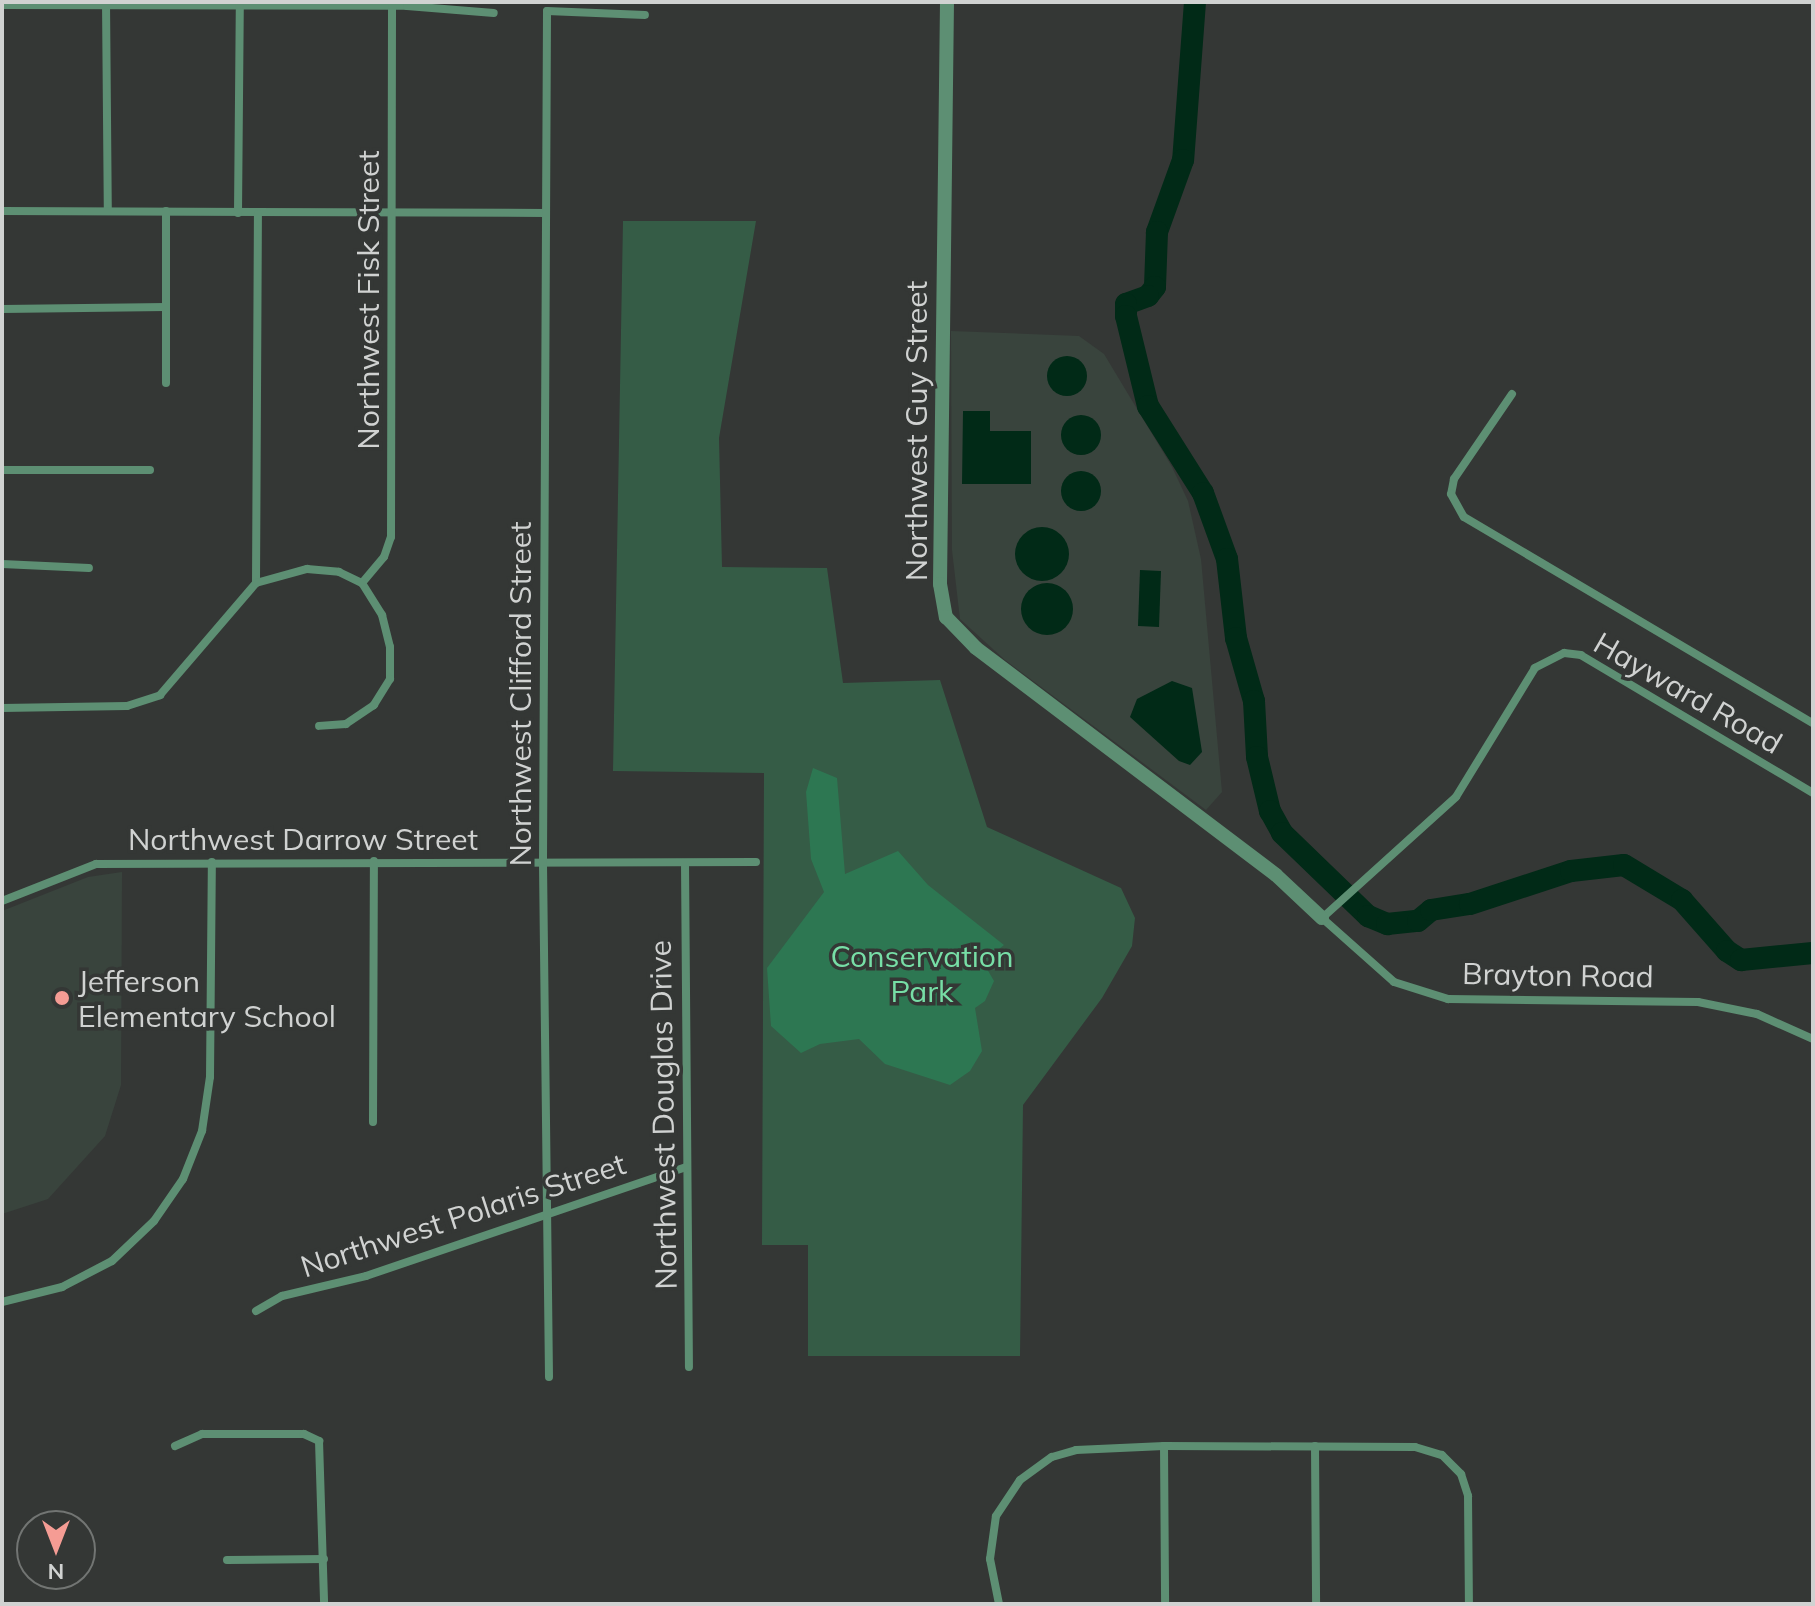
<!DOCTYPE html>
<html>
<head>
<meta charset="utf-8">
<style>
  body { margin:0 }
  #map { position:relative; width:1815px; height:1606px; overflow:hidden; background:#343735; font-family:Mulish,sans-serif }
  div>[style] { position:absolute }
  .built>* { inset:0; background:#39443d }
  .green>* { inset:0; background:#355c46 }
  .forest>* { inset:0; background:#2d7752 }
  .water>* { inset:0; background:#012a17 }
  .round { border-radius:50% }
  .river>* { height:22px; margin:-11px; padding:0 11px; transform-origin:11px; border-radius:11px; background:#012a17 }
  .minor>* { height:8px; margin:-4px; padding:0 4px; transform-origin:4px; border-radius:4px; background:#5d8f73 }
  .tertiary>* { height:14px; margin:-7px; padding:0 7px; transform-origin:7px; border-radius:7px; background:#5d8f73 }
  .dots>* { width:22px; height:22px; translate:-50% -50%; box-sizing:border-box; border:4px solid #343735; border-radius:50% }
  span { translate:-50% -50%; white-space:nowrap; text-align:center; line-height:1.15; -webkit-text-stroke:7px #343735; paint-order:stroke }
  .street-label { font-size:30px; color:#d0d2d1 }
  .park-label { font-size:30px; color:#77dea6 }
  .poi-label { font-size:30px; color:#d0d2d1 }
  .left { translate:0 -50%; text-align:left }
  .frame { position:absolute; inset:0; border:4px solid #d0d2d1; pointer-events:none }
  .north { position:absolute; left:16px; top:1510px; width:80px; height:80px; box-sizing:border-box; background:#343735; border:2px solid #727573; border-radius:50%; rotate:180deg; font-size:22px; font-weight:700; line-height:32px; text-align:center; color:#d0d2d1 }
  .north::after { content:''; display:block; margin:auto; width:28px; height:36px; background:#f59c94; clip-path:polygon(50% 0,100% 100%,50% 72%,0 100%) }
</style>
</head>
<body>
<div id="map">
  <div class="built">
    <i style="clip-path:polygon(951px 331px,1079px 336px,1104px 354px,1172px 467px,1188px 501px,1201px 559px,1222px 792px,1206px 810px,1005px 660px,960px 619px,952px 550px)"></i>
    <i style="clip-path:polygon(122px 872px,121px 1085px,105px 1136px,48px 1199px,2px 1214px,2px 911px,88px 877px)"></i>
  </div>
  <div class="green">
    <i style="clip-path:polygon(623px 221px,756px 221px,719px 438px,722px 567px,827px 568px,843px 683px,940px 680px,987px 827px,1121px 888px,1135px 918px,1132px 946px,1102px 998px,1023px 1105px,1020px 1356px,808px 1356px,808px 1245px,762px 1245px,764px 773px,613px 771px)"></i>
  </div>
  <div class="forest">
    <i style="clip-path:polygon(813px 768px,837px 778px,845px 874px,898px 851px,928px 885px,1004px 945px,983px 962px,994px 981px,985px 1001px,975px 1008px,982px 1051px,970px 1071px,950px 1085px,885px 1064px,859px 1039px,820px 1044px,801px 1053px,771px 1026px,767px 968px,824px 892px,811px 859px,806px 792px)"></i>
  </div>
  <div class="water">
    <i class="round" style="left:1047px;top:356px;width:40px;height:40px"></i>
    <i style="clip-path:polygon(963px 411px,990px 411px,990px 431px,1031px 431px,1031px 484px,962px 484px)"></i>
    <i class="round" style="left:1061px;top:415px;width:40px;height:40px"></i>
    <i class="round" style="left:1061px;top:471px;width:40px;height:40px"></i>
    <i class="round" style="left:1015px;top:527px;width:54px;height:54px"></i>
    <i style="clip-path:polygon(1140px 570px,1161px 571px,1159px 627px,1138px 626px)"></i>
    <i class="round" style="left:1021px;top:583px;width:52px;height:52px"></i>
    <i style="clip-path:polygon(1172px 681px,1192px 688px,1202px 752px,1190px 765px,1179px 761px,1130px 717px,1137px 699px)"></i>
  </div>
  <div class="river">
    <i style="left:1195px;top:2px;width:158px;rotate:94.3deg"></i>
    <i style="left:1183px;top:160px;width:77px;rotate:109.9deg"></i>
    <i style="left:1157px;top:232px;width:55px;rotate:92.1deg"></i>
    <i style="left:1155px;top:287px;width:11px;rotate:128deg"></i>
    <i style="left:1148px;top:296px;width:23px;rotate:160deg"></i>
    <i style="left:1126px;top:304px;width:12px;rotate:90deg"></i>
    <i style="left:1126px;top:316px;width:93px;rotate:76.3deg"></i>
    <i style="left:1148px;top:406px;width:103px;rotate:57.7deg"></i>
    <i style="left:1203px;top:493px;width:70px;rotate:70deg"></i>
    <i style="left:1227px;top:559px;width:80px;rotate:83.5deg"></i>
    <i style="left:1236px;top:638px;width:66px;rotate:74.1deg"></i>
    <i style="left:1254px;top:701px;width:56px;rotate:86.9deg"></i>
    <i style="left:1257px;top:757px;width:56px;rotate:76.5deg"></i>
    <i style="left:1270px;top:811px;width:25px;rotate:61deg"></i>
    <i style="left:1282px;top:833px;width:120px;rotate:44deg"></i>
    <i style="left:1368px;top:916px;width:21px;rotate:23deg"></i>
    <i style="left:1387px;top:924px;width:31px;rotate:-6deg"></i>
    <i style="left:1418px;top:921px;width:17px;rotate:-40deg"></i>
    <i style="left:1431px;top:910px;width:39px;rotate:-9deg"></i>
    <i style="left:1470px;top:904px;width:106px;rotate:-18.1deg"></i>
    <i style="left:1571px;top:871px;width:53px;rotate:-6.5deg"></i>
    <i style="left:1624px;top:865px;width:68px;rotate:31.1deg"></i>
    <i style="left:1682px;top:900px;width:68px;rotate:48.6deg"></i>
    <i style="left:1727px;top:951px;width:17px;rotate:33deg"></i>
    <i style="left:1741px;top:960px;width:72px;rotate:-5.6deg"></i>
  </div>
  <div class="minor">
    <i style="left:106px;top:2px;width:209px;rotate:89.5deg"></i>
    <i style="left:2px;top:5px;width:405px;rotate:0.1deg"></i>
    <i style="left:407px;top:6px;width:87px;rotate:4.6deg"></i>
    <i style="left:2px;top:211px;width:544px;rotate:0.21deg"></i>
    <i style="left:238px;top:213px;width:210px;rotate:-89.5deg"></i>
    <i style="left:2px;top:309px;width:164px;rotate:-0.7deg"></i>
    <i style="left:166px;top:383px;width:172px;rotate:-90deg"></i>
    <i style="left:1512px;top:394px;width:103px;rotate:124.3deg"></i>
    <i style="left:1454px;top:479px;width:15px;rotate:101deg"></i>
    <i style="left:1451px;top:494px;width:26px;rotate:61deg"></i>
    <i style="left:1464px;top:517px;width:405px;rotate:30.6deg"></i>
    <i style="left:2px;top:470px;width:148px"></i>
    <i style="left:2px;top:564px;width:87px;rotate:2.6deg"></i>
    <i style="left:256px;top:583px;width:369px;rotate:-89.7deg"></i>
    <i style="left:362px;top:583px;width:34px;rotate:-50deg"></i>
    <i style="left:384px;top:557px;width:21px;rotate:-71deg"></i>
    <i style="left:391px;top:537px;width:530px;rotate:-89.89deg"></i>
    <i style="left:2px;top:708px;width:125px;rotate:-0.9deg"></i>
    <i style="left:127px;top:706px;width:35px;rotate:-18deg"></i>
    <i style="left:160px;top:695px;width:148px;rotate:-49.4deg"></i>
    <i style="left:256px;top:583px;width:53px;rotate:-15.4deg"></i>
    <i style="left:307px;top:569px;width:32px;rotate:5deg"></i>
    <i style="left:339px;top:572px;width:25px;rotate:26deg"></i>
    <i style="left:362px;top:583px;width:38px;rotate:58deg"></i>
    <i style="left:382px;top:615px;width:33px;rotate:76deg"></i>
    <i style="left:390px;top:647px;width:32px;rotate:90deg"></i>
    <i style="left:390px;top:679px;width:31px;rotate:122deg"></i>
    <i style="left:374px;top:705px;width:34px;rotate:146deg"></i>
    <i style="left:346px;top:724px;width:27px;rotate:176deg"></i>
    <i style="left:1813px;top:793px;width:270px;rotate:-149.3deg"></i>
    <i style="left:1581px;top:655px;width:17px;rotate:-173deg"></i>
    <i style="left:1564px;top:653px;width:33px;rotate:153deg"></i>
    <i style="left:1535px;top:668px;width:151px;rotate:121.5deg"></i>
    <i style="left:1456px;top:797px;width:181px;rotate:137.9deg"></i>
    <i style="left:1322px;top:918px;width:96px;rotate:41.6deg"></i>
    <i style="left:1394px;top:982px;width:57px;rotate:17.5deg"></i>
    <i style="left:1448px;top:999px;width:250px;rotate:0.7deg"></i>
    <i style="left:1698px;top:1002px;width:60px;rotate:11.5deg"></i>
    <i style="left:1757px;top:1014px;width:61px;rotate:24.1deg"></i>
    <i style="left:685px;top:863px;width:504px;rotate:89.55deg"></i>
    <i style="left:2px;top:901px;width:101px;rotate:-21.5deg"></i>
    <i style="left:96px;top:864px;width:660px;rotate:-0.17deg"></i>
    <i style="left:373px;top:1122px;width:261px;rotate:-89.8deg"></i>
    <i style="left:2px;top:1302px;width:62px;rotate:-14deg"></i>
    <i style="left:62px;top:1287px;width:56px;rotate:-27.5deg"></i>
    <i style="left:112px;top:1261px;width:58px;rotate:-43.6deg"></i>
    <i style="left:154px;top:1221px;width:51px;rotate:-55.4deg"></i>
    <i style="left:183px;top:1179px;width:52px;rotate:-68.4deg"></i>
    <i style="left:202px;top:1131px;width:55px;rotate:-81.6deg"></i>
    <i style="left:210px;top:1077px;width:215px;rotate:-89.5deg"></i>
    <i style="left:256px;top:1311px;width:30px;rotate:-30deg"></i>
    <i style="left:282px;top:1296px;width:86px;rotate:-13.4deg"></i>
    <i style="left:366px;top:1276px;width:339px;rotate:-18.8deg"></i>
    <i style="left:549px;top:1377px;width:515px;rotate:-90.67deg"></i>
    <i style="left:543px;top:862px;width:851px;rotate:-89.73deg"></i>
    <i style="left:547px;top:11px;width:98px;rotate:2.3deg"></i>
    <i style="left:175px;top:1446px;width:30px;rotate:-24deg"></i>
    <i style="left:202px;top:1434px;width:102px"></i>
    <i style="left:304px;top:1434px;width:17px;rotate:25deg"></i>
    <i style="left:319px;top:1441px;width:163px;rotate:88.2deg"></i>
    <i style="left:1164px;top:1446px;width:158px;rotate:89.6deg"></i>
    <i style="left:1315px;top:1446px;width:158px;rotate:89.6deg"></i>
    <i style="left:227px;top:1560px;width:97px;rotate:-0.6deg"></i>
    <i style="left:999px;top:1604px;width:46px;rotate:-101.3deg"></i>
    <i style="left:990px;top:1559px;width:43px;rotate:-82.1deg"></i>
    <i style="left:996px;top:1516px;width:43px;rotate:-56.3deg"></i>
    <i style="left:1020px;top:1480px;width:39px;rotate:-36deg"></i>
    <i style="left:1052px;top:1457px;width:25px;rotate:-16deg"></i>
    <i style="left:1076px;top:1450px;width:88px;rotate:-2.6deg"></i>
    <i style="left:1164px;top:1446px;width:251px;rotate:0.2deg"></i>
    <i style="left:1415px;top:1447px;width:28px;rotate:17deg"></i>
    <i style="left:1442px;top:1455px;width:27px;rotate:45deg"></i>
    <i style="left:1461px;top:1474px;width:23px;rotate:72deg"></i>
    <i style="left:1468px;top:1496px;width:108px;rotate:89.5deg"></i>
  </div>
  <div class="tertiary">
    <i style="left:947px;top:2px;width:582px;rotate:90.69deg"></i>
    <i style="left:940px;top:584px;width:34px;rotate:80deg"></i>
    <i style="left:946px;top:617px;width:43px;rotate:45.9deg"></i>
    <i style="left:976px;top:648px;width:376px;rotate:37.1deg"></i>
    <i style="left:1276px;top:875px;width:63px;rotate:43.1deg"></i>
  </div>
  <div class="dots">
    <i style="left:62px;top:998px;background:#f59c94"></i>
  </div>
  <div class="street-label">
    <span style="left:368px;top:300px;rotate:-90deg">Northwest Fisk Street</span>
    <span style="left:916px;top:431px;rotate:-90deg">Northwest Guy Street</span>
    <span style="left:1688px;top:693px;rotate:30deg">Hayward Road</span>
    <span style="left:520px;top:694px;rotate:-90deg">Northwest Clifford Street</span>
    <span style="left:303px;top:839px">Northwest Darrow Street</span>
    <span style="left:1558px;top:975px;rotate:1deg">Brayton Road</span>
    <span style="left:663px;top:1115px;rotate:-91deg">Northwest Douglas Drive</span>
    <span style="left:463px;top:1215px;rotate:-18deg">Northwest Polaris Street</span>
  </div>
  <div class="park-label">
    <span style="left:922px;top:973px">Conservation<br>Park</span>
  </div>
  <div class="poi-label">
    <span class="left" style="left:78px;top:998px">Jefferson<br>Elementary School</span>
  </div>
  <div class="frame"></div>
  <div class="north">N</div>
</div>
</body>
</html>
